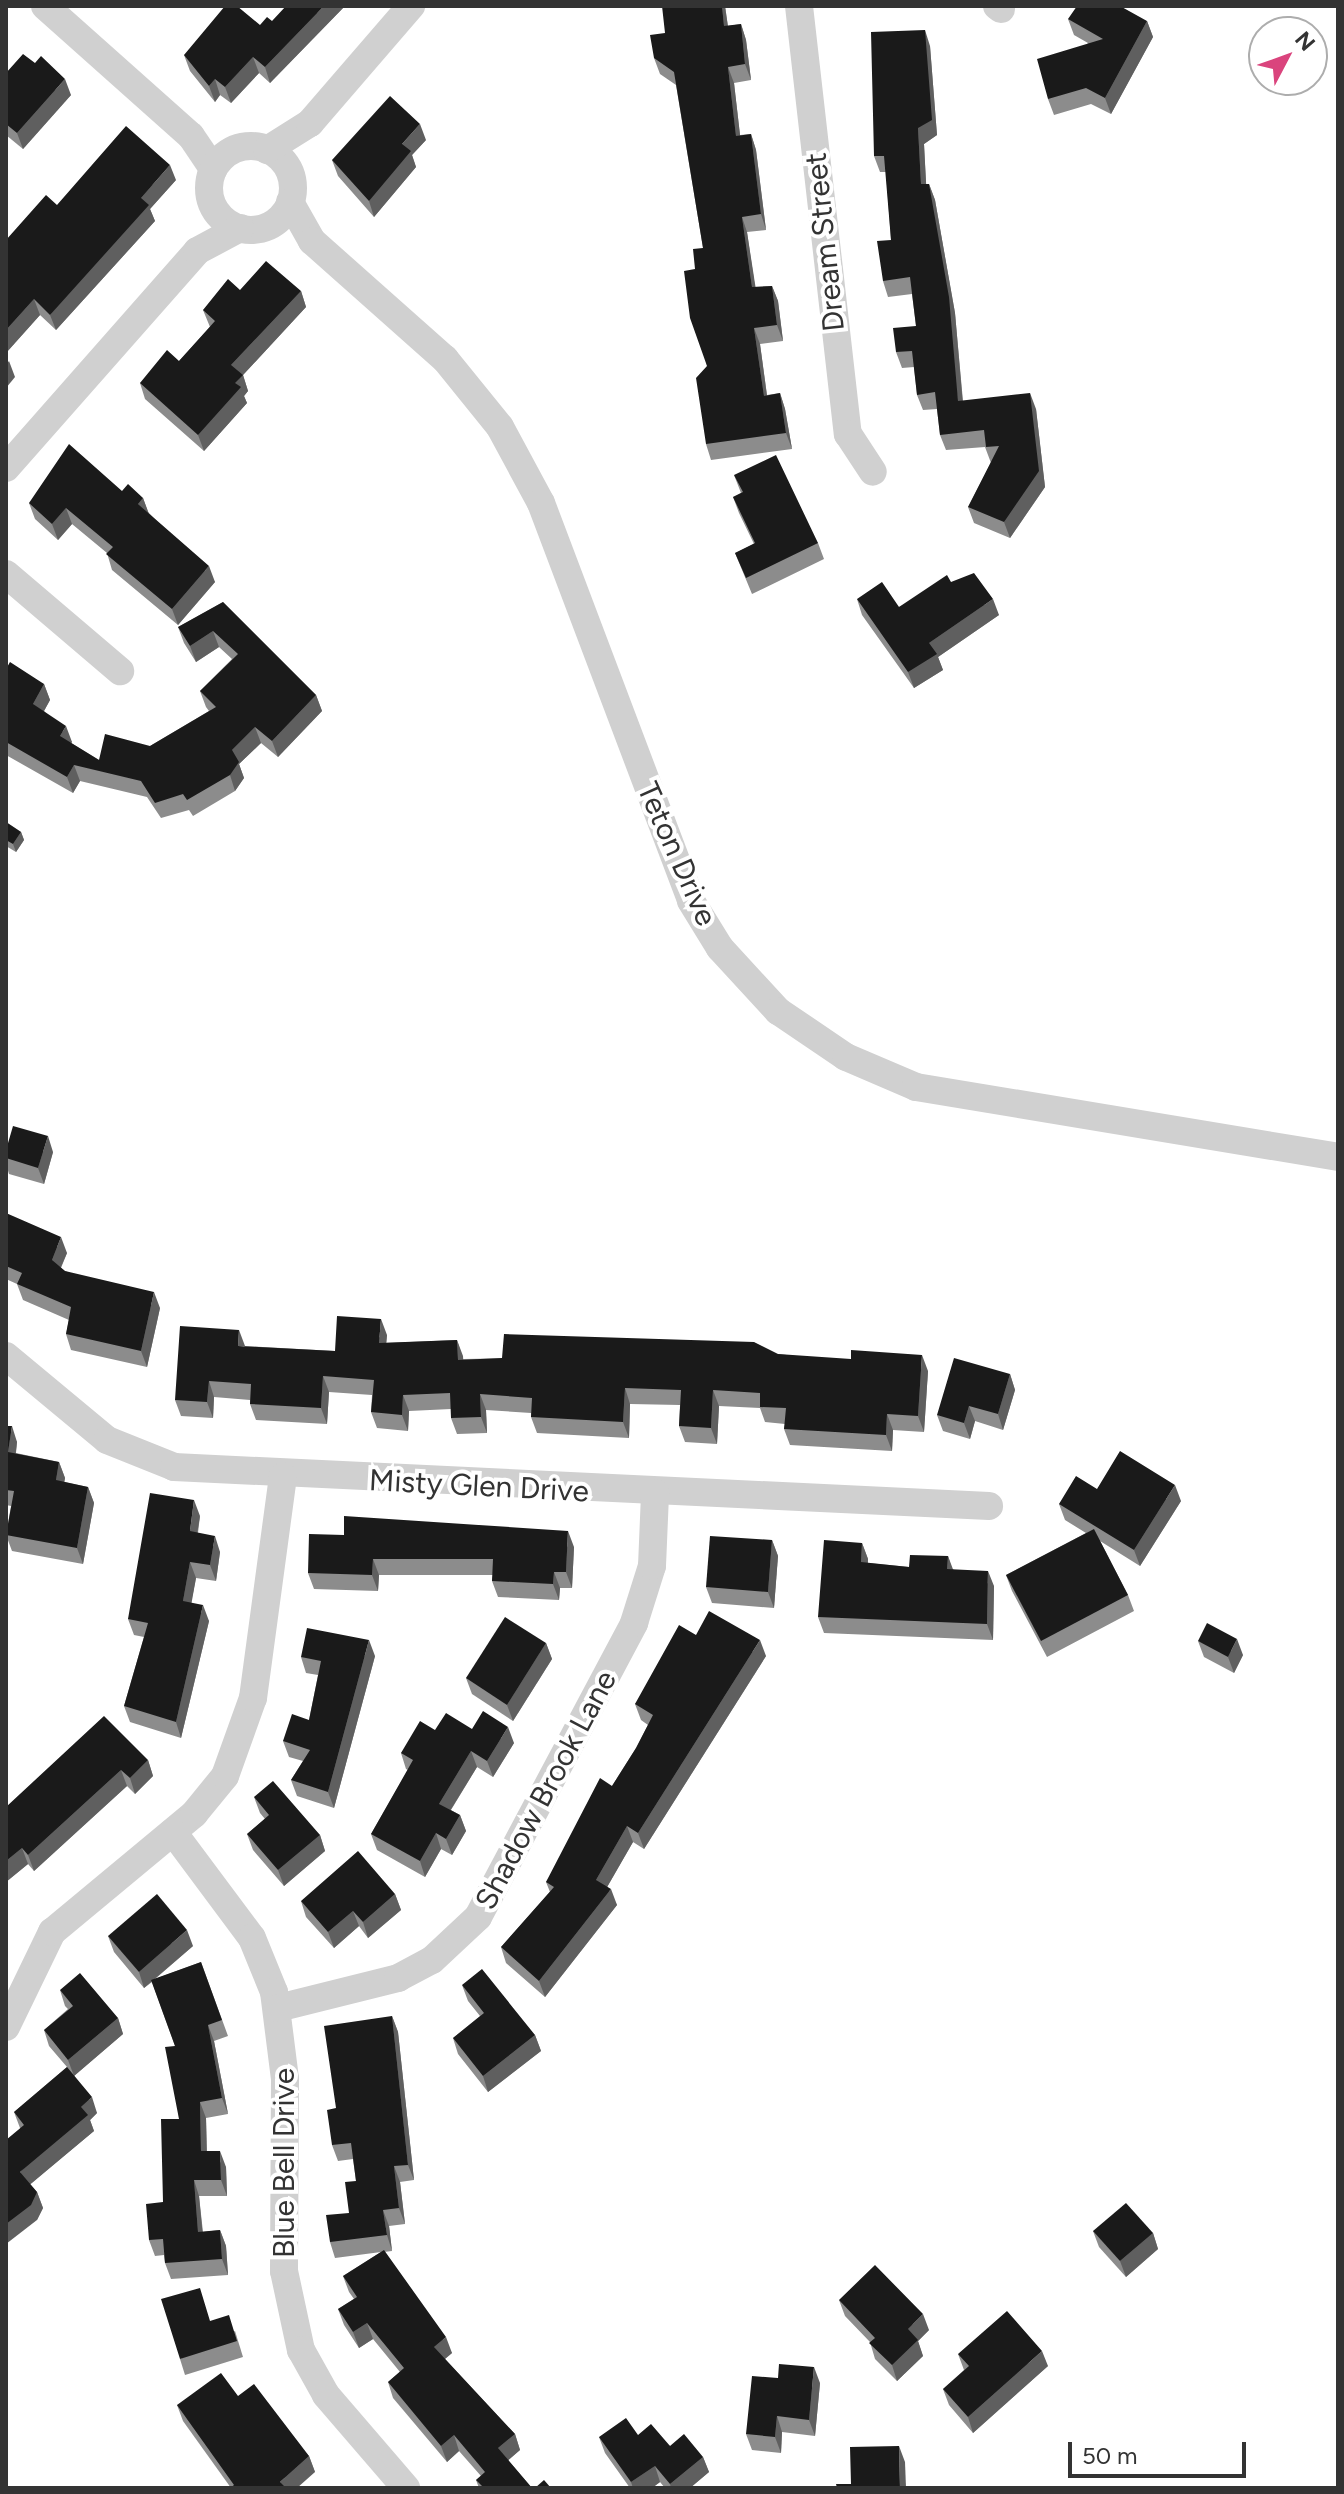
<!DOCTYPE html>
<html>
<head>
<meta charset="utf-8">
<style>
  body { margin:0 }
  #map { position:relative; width:1344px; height:2494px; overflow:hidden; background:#fff; font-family:Figtree,sans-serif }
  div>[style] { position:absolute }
  .minor>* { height:28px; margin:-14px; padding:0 14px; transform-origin:14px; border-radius:14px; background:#d0d0d0 }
  .minor>.ring { margin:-14px; padding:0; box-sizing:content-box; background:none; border:28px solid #d0d0d0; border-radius:50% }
  .wall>* { inset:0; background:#8c8c8c }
  .shaded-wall>* { inset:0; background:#5f5f5f }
  .building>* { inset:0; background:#1a1a1a }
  span { translate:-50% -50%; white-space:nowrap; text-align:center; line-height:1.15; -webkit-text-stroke:8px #fff; paint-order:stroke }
  .street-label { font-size:30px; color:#333 }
  .frame { position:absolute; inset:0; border:8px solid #333; pointer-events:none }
  .north { position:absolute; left:1248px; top:16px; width:80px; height:80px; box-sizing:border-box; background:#fff; border:2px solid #adadad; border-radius:50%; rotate:49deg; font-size:22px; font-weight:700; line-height:32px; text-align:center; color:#333 }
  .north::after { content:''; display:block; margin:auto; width:28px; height:36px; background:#da447d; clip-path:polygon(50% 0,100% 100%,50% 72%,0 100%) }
  .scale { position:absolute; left:1068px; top:2442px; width:178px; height:36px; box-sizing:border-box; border:4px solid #333; border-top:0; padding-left:10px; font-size:24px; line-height:28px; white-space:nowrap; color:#333; -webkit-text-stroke:6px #fff; paint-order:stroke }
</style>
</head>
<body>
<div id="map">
  <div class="minor">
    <i style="left:45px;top:6px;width:195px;rotate:41.7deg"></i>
    <i style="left:191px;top:136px;width:40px;rotate:56deg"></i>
    <i style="left:799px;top:6px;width:431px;rotate:83.5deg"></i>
    <i style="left:848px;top:434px;width:45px;rotate:56.7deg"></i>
    <i style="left:997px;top:6px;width:5px;rotate:37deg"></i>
    <i class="ring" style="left:209px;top:146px;width:56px;height:56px"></i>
    <i style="left:267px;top:150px;width:51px;rotate:-32.1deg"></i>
    <i style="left:310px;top:123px;width:155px;rotate:-49.2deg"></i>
    <i style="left:290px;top:202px;width:45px;rotate:60.6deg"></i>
    <i style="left:312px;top:241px;width:178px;rotate:41.6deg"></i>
    <i style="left:445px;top:359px;width:87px;rotate:51deg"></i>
    <i style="left:500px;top:427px;width:86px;rotate:61.7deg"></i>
    <i style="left:541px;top:503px;width:425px;rotate:69.3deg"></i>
    <i style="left:691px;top:901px;width:55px;rotate:58.3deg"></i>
    <i style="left:720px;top:948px;width:86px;rotate:47.4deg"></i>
    <i style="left:778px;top:1011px;width:82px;rotate:34.1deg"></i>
    <i style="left:846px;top:1057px;width:76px;rotate:23.2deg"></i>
    <i style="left:916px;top:1087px;width:428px;rotate:9.4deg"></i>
    <i style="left:6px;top:468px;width:289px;rotate:-48.6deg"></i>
    <i style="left:197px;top:251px;width:49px;rotate:-28.1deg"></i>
    <i style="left:6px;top:574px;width:150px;rotate:40.4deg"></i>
    <i style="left:6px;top:1356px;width:131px;rotate:39.7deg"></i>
    <i style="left:107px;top:1440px;width:72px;rotate:21.9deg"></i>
    <i style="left:174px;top:1467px;width:816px;rotate:2.74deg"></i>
    <i style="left:173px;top:1832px;width:132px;rotate:53.3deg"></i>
    <i style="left:252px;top:1938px;width:58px;rotate:67.8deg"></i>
    <i style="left:274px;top:1992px;width:88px;rotate:82.8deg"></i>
    <i style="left:285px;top:2079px;width:192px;rotate:90.3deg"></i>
    <i style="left:284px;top:2271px;width:81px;rotate:77.9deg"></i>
    <i style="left:301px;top:2350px;width:51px;rotate:60.9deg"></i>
    <i style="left:326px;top:2395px;width:123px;rotate:49.3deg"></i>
    <i style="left:278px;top:2008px;width:124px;rotate:-14deg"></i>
    <i style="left:398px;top:1978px;width:38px;rotate:-28deg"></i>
    <i style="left:432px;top:1960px;width:63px;rotate:-43.1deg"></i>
    <i style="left:478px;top:1917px;width:333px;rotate:-62deg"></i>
    <i style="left:634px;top:1623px;width:60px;rotate:-72.5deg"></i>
    <i style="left:652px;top:1566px;width:73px;rotate:-87.6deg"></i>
    <i style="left:6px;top:2027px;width:106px;rotate:-64.2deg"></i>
    <i style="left:52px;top:1932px;width:185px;rotate:-39.7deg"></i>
    <i style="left:194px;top:1814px;width:49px;rotate:-50.8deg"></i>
    <i style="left:225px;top:1776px;width:83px;rotate:-70.3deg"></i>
    <i style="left:253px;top:1698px;width:224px;rotate:-82.3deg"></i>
  </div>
  <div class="wall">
    <i style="clip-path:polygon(725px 6px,728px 26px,741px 24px,746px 40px,751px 80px,734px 83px,740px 135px,751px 134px,756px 150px,766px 230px,747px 232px,755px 287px,772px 286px,778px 301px,783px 341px,760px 344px,767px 395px,780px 393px,785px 409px,792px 449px,711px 460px,706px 444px,707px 366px,695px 269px,703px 248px,676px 85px,660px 74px,654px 58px,665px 33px)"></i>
    <i style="clip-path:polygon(344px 7px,270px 83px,259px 73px,231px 103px,220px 95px,215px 102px,190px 71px,184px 55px,260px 25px)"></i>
    <i style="clip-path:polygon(1068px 19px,1147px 21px,1153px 37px,1111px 114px,1091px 104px,1054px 115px,1048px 99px,1088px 43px,1074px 35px)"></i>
    <i style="clip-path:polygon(930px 46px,937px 135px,924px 144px,926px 184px,929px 184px,935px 200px,955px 313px,963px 401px,1036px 409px,1045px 487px,1010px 538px,974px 523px,968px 507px,991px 463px,985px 447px,946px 450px,940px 435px,937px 409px,923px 410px,917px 395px,914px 367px,902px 368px,896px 352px,916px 326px,912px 294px,888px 297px,883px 281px,891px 240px,886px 172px,880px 172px,874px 156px)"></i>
    <i style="clip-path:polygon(6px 73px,71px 95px,23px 149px,6px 135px)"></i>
    <i style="clip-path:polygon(426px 140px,412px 155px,416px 167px,374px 217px,338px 176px,332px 160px)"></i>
    <i style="clip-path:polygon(176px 180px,150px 209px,155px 221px,56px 330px,40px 315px,6px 353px,6px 240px,57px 205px)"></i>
    <i style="clip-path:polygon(240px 290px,301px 291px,306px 307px,243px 375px,248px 391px,244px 396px,247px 403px,204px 451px,145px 399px,140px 383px,179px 361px,210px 327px,203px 310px)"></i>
    <i style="clip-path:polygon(734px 475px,818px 543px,824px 559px,752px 594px,735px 553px,754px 544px,739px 513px,733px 497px,741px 493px)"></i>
    <i style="clip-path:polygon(122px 491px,143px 498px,148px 512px,215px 582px,178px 625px,112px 570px,107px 553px,72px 524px,58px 540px,35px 519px,29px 503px)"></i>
    <i style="clip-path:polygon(951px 582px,999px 615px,938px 657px,943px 670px,914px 688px,862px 615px,857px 599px,899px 607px)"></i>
    <i style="clip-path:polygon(223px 602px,316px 695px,322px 711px,278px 757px,261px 743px,239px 764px,244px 778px,235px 791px,193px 816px,189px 810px,161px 818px,147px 797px,80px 781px,73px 793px,6px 755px,6px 669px,44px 684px,50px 700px,44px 711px,72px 742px,71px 743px,99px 760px,150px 746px,209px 711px,206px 707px,200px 691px,232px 659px,219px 647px,196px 662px,184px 643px,178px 627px)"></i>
    <i style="clip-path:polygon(6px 822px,21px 832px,24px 840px,16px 852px,6px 846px)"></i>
    <i style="clip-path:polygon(6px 1150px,53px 1152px,44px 1184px,9px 1174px,6px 1164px)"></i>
    <i style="clip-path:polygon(6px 1213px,67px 1253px,61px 1268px,65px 1271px,160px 1308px,147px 1367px,71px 1350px,66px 1334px,69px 1320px,23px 1300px,17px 1284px,6px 1279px)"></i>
    <i style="clip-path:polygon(387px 1335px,386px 1343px,457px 1340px,463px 1359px,778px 1354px,928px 1371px,924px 1432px,893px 1430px,892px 1451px,790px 1445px,784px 1429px,785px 1424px,765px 1422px,760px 1408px,719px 1406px,717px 1444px,685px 1442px,679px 1426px,680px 1405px,630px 1404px,629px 1438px,537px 1433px,531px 1417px,531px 1413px,486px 1410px,487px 1433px,457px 1434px,451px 1418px,451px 1409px,409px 1411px,408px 1431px,377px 1428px,371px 1412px,372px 1395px,329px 1392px,327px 1424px,256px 1420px,250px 1404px,250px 1400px,214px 1397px,213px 1418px,181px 1416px,175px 1400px,245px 1346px,335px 1351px)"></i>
    <i style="clip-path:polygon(1010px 1374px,1015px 1390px,1003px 1430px,975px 1421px,970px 1439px,943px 1431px,937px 1415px)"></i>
    <i style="clip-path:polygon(6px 1426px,17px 1442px,16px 1453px,59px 1462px,65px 1478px,64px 1482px,88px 1487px,94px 1503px,83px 1564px,12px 1551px,6px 1535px,11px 1506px,6px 1505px)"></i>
    <i style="clip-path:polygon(1097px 1489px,1181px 1501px,1140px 1566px,1100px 1541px,1128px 1595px,1134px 1611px,1047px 1657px,1012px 1591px,1006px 1575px,1086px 1533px,1065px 1520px,1059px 1504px)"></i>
    <i style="clip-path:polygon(200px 1516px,198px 1533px,220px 1552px,216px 1581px,196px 1578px,191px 1603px,209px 1621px,181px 1738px,130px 1722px,124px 1706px,144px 1637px,134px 1635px,128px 1619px)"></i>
    <i style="clip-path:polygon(344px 1535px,574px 1547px,572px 1588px,560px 1588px,559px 1600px,498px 1597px,492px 1581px,493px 1575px,379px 1575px,378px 1591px,314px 1589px,308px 1573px)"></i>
    <i style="clip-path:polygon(772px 1540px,778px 1556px,774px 1608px,712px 1603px,706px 1587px)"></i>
    <i style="clip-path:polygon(862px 1543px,868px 1559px,868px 1563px,909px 1567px,948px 1556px,952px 1569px,994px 1586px,993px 1640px,824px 1633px,818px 1617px)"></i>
    <i style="clip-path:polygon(696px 1635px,766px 1656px,644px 1849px,633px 1842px,607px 1887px,617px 1905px,545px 1997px,506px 1963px,501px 1947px,550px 1892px,546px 1882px,612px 1786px,636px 1748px,648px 1725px,641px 1720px,635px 1704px)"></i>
    <i style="clip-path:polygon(1198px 1641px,1243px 1655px,1234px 1673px,1204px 1657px)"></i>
    <i style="clip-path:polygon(546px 1643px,552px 1659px,513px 1721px,472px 1694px,466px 1678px)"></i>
    <i style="clip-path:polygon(375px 1656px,334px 1808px,297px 1796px,291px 1780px,303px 1761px,289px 1757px,283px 1741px,309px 1720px,318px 1675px,306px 1673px,301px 1657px)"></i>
    <i style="clip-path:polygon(472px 1729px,514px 1743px,493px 1777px,477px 1767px,451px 1810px,460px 1815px,466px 1831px,452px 1855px,441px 1849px,425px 1877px,377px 1850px,371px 1834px,408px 1770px,406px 1769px,401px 1753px,435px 1730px)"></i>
    <i style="clip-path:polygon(148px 1760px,153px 1776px,135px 1794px,127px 1786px,34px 1871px,28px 1864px,6px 1882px,6px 1807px)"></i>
    <i style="clip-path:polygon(254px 1797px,320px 1835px,325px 1851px,284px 1886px,253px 1850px,247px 1834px,265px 1819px,260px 1813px)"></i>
    <i style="clip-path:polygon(395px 1894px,401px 1910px,368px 1938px,359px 1926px,334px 1948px,306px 1917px,301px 1901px)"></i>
    <i style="clip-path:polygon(108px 1936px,193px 1946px,155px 1979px,201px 1962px,228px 2036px,214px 2041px,228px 2114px,206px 2118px,207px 2151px,226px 2167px,227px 2196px,199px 2196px,203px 2232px,220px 2230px,226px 2246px,228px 2275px,171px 2279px,165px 2263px,164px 2255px,155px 2256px,149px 2240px,163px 2202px,179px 2119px,175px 2046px,152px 1982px,144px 1988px,114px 1952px)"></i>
    <i style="clip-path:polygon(462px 1985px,535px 2035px,541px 2051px,488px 2092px,458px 2054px,453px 2038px,480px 2016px,468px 2001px)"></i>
    <i style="clip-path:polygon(60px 1990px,118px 2018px,123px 2034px,74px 2076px,97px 2113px,90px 2120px,94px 2131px,30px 2184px,37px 2192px,43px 2208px,37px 2220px,20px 2128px,14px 2112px,67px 2067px,49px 2046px,44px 2030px,68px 2009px,65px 2006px)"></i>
    <i style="clip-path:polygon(392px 2016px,398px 2032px,414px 2180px,400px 2182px,405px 2224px,389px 2226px,392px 2251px,384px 2252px,452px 2353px,445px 2359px,515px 2434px,520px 2450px,508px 2460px,532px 2488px,479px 2488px,476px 2480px,481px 2476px,459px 2451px,447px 2462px,393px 2398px,388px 2382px,400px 2372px,373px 2339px,359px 2348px,344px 2325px,338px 2309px,354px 2299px,349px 2292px,343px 2276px,381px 2252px,335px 2258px,330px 2242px,349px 2213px,356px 2181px,353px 2159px,338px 2161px,332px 2145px,336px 2108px)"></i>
    <i style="clip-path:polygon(1093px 2231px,1153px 2233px,1158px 2249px,1126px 2277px,1099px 2247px)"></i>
    <i style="clip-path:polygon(839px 2300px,929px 2330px,918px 2341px,923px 2356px,897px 2381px,875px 2359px,870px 2342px,845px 2316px)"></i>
    <i style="clip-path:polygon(235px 2331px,243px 2357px,185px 2375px,180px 2359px)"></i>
    <i style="clip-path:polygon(958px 2354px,1048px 2366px,973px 2433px,949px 2405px,943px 2389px,964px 2370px)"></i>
    <i style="clip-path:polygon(820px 2383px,815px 2436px,782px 2432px,781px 2453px,752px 2450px,746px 2434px)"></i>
    <i style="clip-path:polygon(238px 2396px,309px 2456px,315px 2472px,231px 2488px,183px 2421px,177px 2405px)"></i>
    <i style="clip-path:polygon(638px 2435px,703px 2457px,709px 2472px,690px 2488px,665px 2488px,660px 2482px,652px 2488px,630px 2488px,605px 2453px,599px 2437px)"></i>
  </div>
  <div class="shaded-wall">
    <i style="clip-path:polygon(324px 6px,344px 7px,270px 83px,265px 67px)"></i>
    <i style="clip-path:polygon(722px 6px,725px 6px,730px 42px,724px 26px)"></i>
    <i style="clip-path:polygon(1147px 21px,1153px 37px,1111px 114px,1105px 98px)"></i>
    <i style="clip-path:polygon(741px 24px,746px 40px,751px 80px,745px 64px)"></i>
    <i style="clip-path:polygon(925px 30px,930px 46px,937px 135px,924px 144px,927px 200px,921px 184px,918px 128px)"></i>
    <i style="clip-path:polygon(253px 57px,259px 73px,231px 103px,225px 87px)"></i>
    <i style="clip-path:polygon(728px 67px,734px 83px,742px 152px,736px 136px)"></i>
    <i style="clip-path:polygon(65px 79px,71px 95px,23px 149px,17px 133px)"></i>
    <i style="clip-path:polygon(215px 79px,220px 95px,215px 102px,209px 86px)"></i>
    <i style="clip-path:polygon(420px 124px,426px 140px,412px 155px,416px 167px,374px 217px,369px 201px,402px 144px)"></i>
    <i style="clip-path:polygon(751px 134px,756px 150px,766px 230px,761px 214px)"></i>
    <i style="clip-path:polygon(170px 165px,176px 180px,150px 209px,155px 221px,56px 330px,50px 315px,141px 198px)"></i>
    <i style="clip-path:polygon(929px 184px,935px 200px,955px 313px,964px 417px,958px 401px)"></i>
    <i style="clip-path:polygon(742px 217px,747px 232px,758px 303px,752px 287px)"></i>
    <i style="clip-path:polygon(772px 286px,778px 301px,783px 341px,777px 325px)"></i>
    <i style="clip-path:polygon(301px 291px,306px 307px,243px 375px,248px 391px,244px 396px,247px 403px,204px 451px,198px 435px,231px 365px)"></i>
    <i style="clip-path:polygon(34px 299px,40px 315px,6px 353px,6px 330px)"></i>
    <i style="clip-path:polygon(754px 328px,760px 344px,769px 411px,764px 396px)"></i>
    <i style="clip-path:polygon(9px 361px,15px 377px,6px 388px,6px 365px)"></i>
    <i style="clip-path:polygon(780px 393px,785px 409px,792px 449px,786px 433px)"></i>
    <i style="clip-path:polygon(1030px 393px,1036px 409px,1045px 487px,1010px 538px,1004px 522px)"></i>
    <i style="clip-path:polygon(143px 498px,149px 514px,138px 504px)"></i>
    <i style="clip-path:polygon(66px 508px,72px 524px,58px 540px,52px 524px)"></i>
    <i style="clip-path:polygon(209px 566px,215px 582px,178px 625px,172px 609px)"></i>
    <i style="clip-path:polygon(993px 599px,999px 615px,938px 657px,943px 670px,914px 688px,908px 672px,929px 643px)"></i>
    <i style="clip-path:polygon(213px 631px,219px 647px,196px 662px,190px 646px)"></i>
    <i style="clip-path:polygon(44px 684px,50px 700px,39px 720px,33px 704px)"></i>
    <i style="clip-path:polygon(316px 695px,322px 711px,278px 757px,272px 741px)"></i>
    <i style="clip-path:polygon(66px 726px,72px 742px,66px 752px,60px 736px)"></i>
    <i style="clip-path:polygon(255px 727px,261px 743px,239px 764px,244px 778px,235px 791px,230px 775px,232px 750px)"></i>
    <i style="clip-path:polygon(74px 765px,80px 781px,73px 793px,67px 777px)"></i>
    <i style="clip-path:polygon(21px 832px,24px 840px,16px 852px,13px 844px)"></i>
    <i style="clip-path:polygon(48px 1136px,53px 1152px,44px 1184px,38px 1168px)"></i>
    <i style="clip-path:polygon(61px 1237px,67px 1253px,57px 1276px,52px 1260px)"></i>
    <i style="clip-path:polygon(154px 1292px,160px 1308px,147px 1367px,141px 1351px)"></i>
    <i style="clip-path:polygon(381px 1319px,387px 1335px,385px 1359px,379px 1343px)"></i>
    <i style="clip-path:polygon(239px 1330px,245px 1346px,238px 1346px)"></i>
    <i style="clip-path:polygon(457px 1340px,463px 1356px,464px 1375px,458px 1360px)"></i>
    <i style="clip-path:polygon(922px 1355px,928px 1371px,924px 1432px,918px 1416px)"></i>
    <i style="clip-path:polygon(1010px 1374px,1015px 1390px,1003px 1430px,998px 1414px)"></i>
    <i style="clip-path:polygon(323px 1376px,329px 1392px,327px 1424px,321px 1408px)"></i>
    <i style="clip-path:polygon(209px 1381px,214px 1397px,213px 1418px,207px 1402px)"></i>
    <i style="clip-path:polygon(625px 1388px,630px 1404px,629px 1438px,623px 1422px)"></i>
    <i style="clip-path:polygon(713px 1390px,719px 1406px,717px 1444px,711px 1428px)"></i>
    <i style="clip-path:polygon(480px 1394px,486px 1410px,487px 1433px,481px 1417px)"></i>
    <i style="clip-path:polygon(403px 1395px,409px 1411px,408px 1431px,402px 1415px)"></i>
    <i style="clip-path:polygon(969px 1406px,975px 1421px,970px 1439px,964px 1423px)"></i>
    <i style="clip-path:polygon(887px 1414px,893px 1430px,892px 1451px,886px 1435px)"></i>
    <i style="clip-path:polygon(12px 1426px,17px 1442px,14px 1468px,8px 1452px)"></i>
    <i style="clip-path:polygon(59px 1462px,65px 1478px,62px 1496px,56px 1480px)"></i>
    <i style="clip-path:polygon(1175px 1485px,1181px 1501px,1140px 1566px,1134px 1550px)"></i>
    <i style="clip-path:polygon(88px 1487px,94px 1503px,83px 1564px,77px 1548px)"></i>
    <i style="clip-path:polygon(194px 1500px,200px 1516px,195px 1547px,190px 1531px)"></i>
    <i style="clip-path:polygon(568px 1531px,574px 1547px,572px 1588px,566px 1572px)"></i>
    <i style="clip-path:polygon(215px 1536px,220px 1552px,216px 1581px,210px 1565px)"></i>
    <i style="clip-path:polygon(772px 1540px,778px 1556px,774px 1608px,768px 1592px)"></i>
    <i style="clip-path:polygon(862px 1543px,868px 1559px,867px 1578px,861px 1562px)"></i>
    <i style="clip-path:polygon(948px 1556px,954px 1572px,947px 1569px)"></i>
    <i style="clip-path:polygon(373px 1559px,379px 1575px,378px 1591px,372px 1575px)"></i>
    <i style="clip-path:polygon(190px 1562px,196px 1578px,189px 1617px,183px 1601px)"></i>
    <i style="clip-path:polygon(988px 1571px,994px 1586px,993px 1640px,987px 1624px)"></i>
    <i style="clip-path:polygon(554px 1572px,560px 1588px,559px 1600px,553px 1584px)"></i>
    <i style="clip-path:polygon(203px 1605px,209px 1621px,181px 1738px,176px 1722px)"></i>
    <i style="clip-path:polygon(1237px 1639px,1243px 1655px,1234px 1673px,1228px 1657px)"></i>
    <i style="clip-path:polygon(369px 1640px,375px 1656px,334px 1808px,328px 1792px)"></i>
    <i style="clip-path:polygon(760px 1640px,766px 1656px,644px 1849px,638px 1833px)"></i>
    <i style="clip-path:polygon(546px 1643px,552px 1659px,513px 1721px,507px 1705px)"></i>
    <i style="clip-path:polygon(508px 1727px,514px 1743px,493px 1777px,487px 1761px)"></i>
    <i style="clip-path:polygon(471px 1751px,477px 1767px,445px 1819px,439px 1804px)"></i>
    <i style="clip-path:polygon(148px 1760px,153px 1776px,135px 1794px,130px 1778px)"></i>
    <i style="clip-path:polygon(121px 1770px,127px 1786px,34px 1871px,28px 1855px)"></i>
    <i style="clip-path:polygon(460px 1815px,466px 1831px,452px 1855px,446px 1839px)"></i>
    <i style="clip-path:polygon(627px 1826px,633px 1842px,602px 1896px,596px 1880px)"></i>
    <i style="clip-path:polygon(436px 1833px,441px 1849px,425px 1877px,420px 1861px)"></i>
    <i style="clip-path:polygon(320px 1835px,325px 1851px,284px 1886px,278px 1870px)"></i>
    <i style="clip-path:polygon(22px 1848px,28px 1864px,6px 1882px,6px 1861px)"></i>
    <i style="clip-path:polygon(611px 1889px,617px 1905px,545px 1997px,539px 1981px)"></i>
    <i style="clip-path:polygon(395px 1894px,401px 1910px,368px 1938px,363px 1922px)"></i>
    <i style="clip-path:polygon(353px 1911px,359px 1926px,334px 1948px,328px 1932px)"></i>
    <i style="clip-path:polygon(187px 1930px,193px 1946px,144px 1988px,139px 1972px)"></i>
    <i style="clip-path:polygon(392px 2016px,398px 2032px,414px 2180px,408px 2165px)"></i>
    <i style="clip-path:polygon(118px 2018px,123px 2034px,74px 2076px,68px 2060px)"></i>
    <i style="clip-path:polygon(208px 2025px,214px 2041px,228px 2114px,222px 2098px)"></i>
    <i style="clip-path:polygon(535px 2035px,541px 2051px,488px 2092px,483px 2076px)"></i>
    <i style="clip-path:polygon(92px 2097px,97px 2113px,90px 2120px,94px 2131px,26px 2188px,20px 2172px,81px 2107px)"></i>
    <i style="clip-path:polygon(200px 2102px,206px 2118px,207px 2167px,201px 2151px)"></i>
    <i style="clip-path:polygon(220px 2151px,226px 2167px,227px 2196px,221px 2180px)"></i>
    <i style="clip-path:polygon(394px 2166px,400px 2182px,405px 2224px,399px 2208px)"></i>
    <i style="clip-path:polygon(194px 2180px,199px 2196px,204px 2248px,198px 2232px)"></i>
    <i style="clip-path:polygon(37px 2192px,43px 2208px,37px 2220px,6px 2244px,6px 2224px)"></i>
    <i style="clip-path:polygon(383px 2210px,389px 2226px,392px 2251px,387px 2235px)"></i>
    <i style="clip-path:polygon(220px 2230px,226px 2246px,228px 2275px,222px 2259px)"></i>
    <i style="clip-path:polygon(1153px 2233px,1158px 2249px,1126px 2277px,1120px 2261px)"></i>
    <i style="clip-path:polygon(923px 2314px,929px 2330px,918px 2341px,923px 2356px,897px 2381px,892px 2365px,908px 2329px)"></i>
    <i style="clip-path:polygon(367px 2323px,373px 2339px,359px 2348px,353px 2332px)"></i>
    <i style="clip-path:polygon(446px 2337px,452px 2353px,440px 2363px,434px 2347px)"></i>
    <i style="clip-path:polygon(1042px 2351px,1048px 2366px,973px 2433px,968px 2417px)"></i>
    <i style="clip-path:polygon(814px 2367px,820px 2383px,815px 2436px,809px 2420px)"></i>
    <i style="clip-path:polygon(777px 2416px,782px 2432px,781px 2453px,775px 2437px)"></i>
    <i style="clip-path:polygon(515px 2434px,520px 2450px,504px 2464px,498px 2448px)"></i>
    <i style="clip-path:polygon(454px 2435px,459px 2451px,447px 2462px,441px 2446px)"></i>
    <i style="clip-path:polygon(899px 2446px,905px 2462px,906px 2488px,900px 2488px)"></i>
    <i style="clip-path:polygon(309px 2456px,315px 2472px,297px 2488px,282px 2488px,280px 2482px)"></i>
    <i style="clip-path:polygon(703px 2457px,709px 2472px,690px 2488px,671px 2488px,670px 2484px)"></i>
    <i style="clip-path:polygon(655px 2466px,660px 2482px,652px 2488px,633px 2488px,631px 2482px)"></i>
  </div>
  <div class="building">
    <i style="clip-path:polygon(225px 6px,237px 6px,260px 25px,267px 17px,272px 21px,286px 6px,324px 6px,265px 67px,253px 57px,225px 87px,215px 79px,209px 86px,184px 55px)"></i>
    <i style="clip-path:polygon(662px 6px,722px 6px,724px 26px,741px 24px,745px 64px,728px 67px,736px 136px,751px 134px,761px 214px,742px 217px,752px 287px,772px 286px,777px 325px,754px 328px,764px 396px,780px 393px,786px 433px,706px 444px,696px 378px,707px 366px,690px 318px,684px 271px,695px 269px,693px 249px,703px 248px,674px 72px,654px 58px,650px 35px,665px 33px)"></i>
    <i style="clip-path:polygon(1077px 6px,1120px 6px,1147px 21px,1105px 98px,1086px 88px,1048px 99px,1037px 59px,1103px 39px,1068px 19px)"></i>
    <i style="clip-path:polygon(925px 30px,932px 120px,918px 128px,921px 184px,929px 184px,949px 297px,958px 401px,1030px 393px,1039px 471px,1004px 522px,968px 507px,999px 446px,986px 447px,984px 430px,940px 435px,935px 392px,917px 395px,912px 351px,896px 352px,893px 328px,916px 326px,910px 277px,883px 281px,877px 241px,891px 240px,884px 156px,874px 156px,871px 32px)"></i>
    <i style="clip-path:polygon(23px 54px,35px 63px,41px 56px,65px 79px,17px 133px,6px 124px,6px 73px)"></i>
    <i style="clip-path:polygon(390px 96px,420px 124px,402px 144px,411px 151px,369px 201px,332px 160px)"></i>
    <i style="clip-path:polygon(126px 126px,170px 165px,141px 198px,149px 205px,50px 315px,34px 299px,6px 330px,6px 240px,46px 195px,57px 205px)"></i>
    <i style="clip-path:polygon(266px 261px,301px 291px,231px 365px,243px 375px,235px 383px,241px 387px,198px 435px,140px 383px,167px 350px,179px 361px,215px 321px,203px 310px,228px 279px,240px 290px)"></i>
    <i style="clip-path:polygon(69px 444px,122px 491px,128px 484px,143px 498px,138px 504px,209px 566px,172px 609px,106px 554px,113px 547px,66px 508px,52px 524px,29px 503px)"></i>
    <i style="clip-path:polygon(776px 455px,818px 543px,746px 578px,735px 553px,755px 543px,733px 497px,743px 492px,734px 475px)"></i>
    <i style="clip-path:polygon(974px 573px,993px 599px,929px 643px,937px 654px,908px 672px,857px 599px,882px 582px,899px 607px,947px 575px,951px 582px)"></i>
    <i style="clip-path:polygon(223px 602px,316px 695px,272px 741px,255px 727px,232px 750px,239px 762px,230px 775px,187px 800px,183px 794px,155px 803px,141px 781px,74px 765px,67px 777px,6px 742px,6px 669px,10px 662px,44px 684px,33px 704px,66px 726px,60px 736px,99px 760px,105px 734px,150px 746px,216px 707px,200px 691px,238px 654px,213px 631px,190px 646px,178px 627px)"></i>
    <i style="clip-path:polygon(6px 822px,21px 832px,13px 844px,6px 840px)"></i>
    <i style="clip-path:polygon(13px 1126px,48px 1136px,38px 1168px,6px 1158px,6px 1150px)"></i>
    <i style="clip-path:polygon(6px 1213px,61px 1237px,52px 1260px,65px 1271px,154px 1292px,141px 1351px,66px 1334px,71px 1307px,17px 1284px,22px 1273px,6px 1266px)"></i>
    <i style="clip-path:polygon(337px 1316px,381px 1319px,379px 1343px,457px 1340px,458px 1360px,502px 1358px,504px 1334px,754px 1342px,778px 1354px,851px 1359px,851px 1350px,922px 1355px,918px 1416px,887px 1414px,886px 1435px,784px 1429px,786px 1408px,760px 1407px,760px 1393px,713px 1390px,711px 1428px,679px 1426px,681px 1390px,625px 1388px,623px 1422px,531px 1417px,532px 1398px,480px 1394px,481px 1417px,451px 1418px,450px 1393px,403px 1395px,402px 1415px,371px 1412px,374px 1380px,323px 1376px,321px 1408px,250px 1404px,251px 1384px,209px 1381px,207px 1402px,175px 1400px,180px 1326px,239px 1330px,238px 1346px,335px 1351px)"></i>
    <i style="clip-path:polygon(954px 1358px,1010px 1374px,998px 1414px,969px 1406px,964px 1423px,937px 1415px)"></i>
    <i style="clip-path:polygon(6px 1426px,12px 1426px,8px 1452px,59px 1462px,56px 1480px,88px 1487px,77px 1548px,6px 1535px,14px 1491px,6px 1490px)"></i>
    <i style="clip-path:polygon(1120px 1451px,1175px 1485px,1134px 1550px,1059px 1504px,1076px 1476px,1097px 1489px)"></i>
    <i style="clip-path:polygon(150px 1493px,194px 1500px,190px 1531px,215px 1536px,210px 1565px,190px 1562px,183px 1601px,203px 1605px,176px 1722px,124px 1706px,148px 1623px,128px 1619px)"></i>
    <i style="clip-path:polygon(344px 1516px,568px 1531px,566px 1572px,554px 1572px,553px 1584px,492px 1581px,493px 1559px,373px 1559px,372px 1575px,308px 1573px,309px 1534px,344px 1535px)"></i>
    <i style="clip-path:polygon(1094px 1529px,1128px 1595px,1041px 1641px,1006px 1575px)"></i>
    <i style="clip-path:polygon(710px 1536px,772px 1540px,768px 1592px,706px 1587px)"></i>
    <i style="clip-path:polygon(824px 1540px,862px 1543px,861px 1562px,909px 1567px,910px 1555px,948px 1556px,947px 1569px,988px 1571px,987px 1624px,818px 1617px)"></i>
    <i style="clip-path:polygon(709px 1611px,760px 1640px,638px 1833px,627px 1826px,596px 1880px,611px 1889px,539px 1981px,501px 1947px,554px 1887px,546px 1882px,600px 1778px,612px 1786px,636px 1748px,653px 1715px,635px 1704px,679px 1625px,696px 1635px)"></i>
    <i style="clip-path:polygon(505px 1617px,546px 1643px,507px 1705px,466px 1678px)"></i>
    <i style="clip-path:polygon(1207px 1623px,1237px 1639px,1228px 1657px,1198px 1641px)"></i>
    <i style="clip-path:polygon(307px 1628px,369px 1640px,328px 1792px,291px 1780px,310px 1750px,283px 1741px,292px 1714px,309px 1720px,321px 1661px,301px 1657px)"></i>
    <i style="clip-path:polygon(483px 1711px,508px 1727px,487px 1761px,471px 1751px,439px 1804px,460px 1815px,446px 1839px,436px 1833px,420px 1861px,371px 1834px,413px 1760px,401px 1753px,420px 1721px,435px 1730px,446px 1713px,472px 1729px)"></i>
    <i style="clip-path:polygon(104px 1716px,148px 1760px,130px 1778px,121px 1770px,28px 1855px,22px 1848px,6px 1861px,6px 1807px)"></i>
    <i style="clip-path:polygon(273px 1781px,320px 1835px,278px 1870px,247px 1834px,269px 1815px,254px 1797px)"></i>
    <i style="clip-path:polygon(358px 1851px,395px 1894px,363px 1922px,353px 1911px,328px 1932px,301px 1901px)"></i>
    <i style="clip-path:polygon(157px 1894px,187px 1930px,139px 1972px,108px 1936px)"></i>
    <i style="clip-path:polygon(201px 1962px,222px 2020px,208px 2025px,222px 2098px,200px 2102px,201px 2151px,220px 2151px,221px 2180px,194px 2180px,198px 2232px,220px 2230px,222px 2259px,165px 2263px,163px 2239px,149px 2240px,146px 2204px,163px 2202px,161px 2119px,179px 2119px,165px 2047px,175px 2046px,151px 1980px)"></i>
    <i style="clip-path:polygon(482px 1969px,535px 2035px,483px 2076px,453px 2038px,484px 2013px,462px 1985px)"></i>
    <i style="clip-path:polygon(80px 1973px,118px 2018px,68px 2060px,44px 2030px,73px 2006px,60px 1990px)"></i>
    <i style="clip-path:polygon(392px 2016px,408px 2165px,394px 2166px,399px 2208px,383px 2210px,387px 2235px,330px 2242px,326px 2215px,349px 2213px,345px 2182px,356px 2181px,351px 2143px,332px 2145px,327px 2110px,336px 2108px,324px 2026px)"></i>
    <i style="clip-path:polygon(67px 2067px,92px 2097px,81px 2107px,88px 2115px,20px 2172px,37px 2192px,31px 2205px,6px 2224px,6px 2140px,24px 2125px,14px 2112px)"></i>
    <i style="clip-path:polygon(1126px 2203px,1153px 2233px,1120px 2261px,1093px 2231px)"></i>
    <i style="clip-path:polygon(384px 2250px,446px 2337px,434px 2347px,515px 2434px,498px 2448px,532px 2488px,484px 2488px,476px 2480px,485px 2472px,454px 2435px,441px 2446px,388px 2382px,404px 2368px,367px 2323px,353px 2332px,338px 2309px,357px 2297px,343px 2276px)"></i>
    <i style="clip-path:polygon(875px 2265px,923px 2314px,908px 2329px,918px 2340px,892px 2365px,869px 2343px,875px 2338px,839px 2300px)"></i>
    <i style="clip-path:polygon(200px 2288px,210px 2321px,229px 2315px,237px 2341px,180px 2359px,161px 2299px)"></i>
    <i style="clip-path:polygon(1007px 2311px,1042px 2351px,968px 2417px,943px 2389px,969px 2366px,958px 2354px)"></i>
    <i style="clip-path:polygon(779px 2364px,814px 2367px,809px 2420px,777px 2416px,775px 2437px,746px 2434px,752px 2376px,778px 2378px)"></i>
    <i style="clip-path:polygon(221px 2373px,238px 2396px,254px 2384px,309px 2456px,280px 2482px,286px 2488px,230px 2488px,234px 2485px,177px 2405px)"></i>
    <i style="clip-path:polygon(626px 2418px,638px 2435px,651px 2424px,670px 2446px,684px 2434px,703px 2457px,670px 2484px,655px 2466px,631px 2482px,599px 2437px)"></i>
    <i style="clip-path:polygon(899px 2446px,900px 2488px,837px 2488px,836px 2484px,851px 2484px,850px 2447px)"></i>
    <i style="clip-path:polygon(544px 2480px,551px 2488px,535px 2488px)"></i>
  </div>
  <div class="street-label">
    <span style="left:825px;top:242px;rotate:-96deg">Dream Street</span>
    <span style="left:677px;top:854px;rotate:66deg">Teton Drive</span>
    <span style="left:479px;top:1486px;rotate:3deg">Misty Glen Drive</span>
    <span style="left:546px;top:1790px;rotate:-62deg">Shadow Brook Lane</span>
    <span style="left:284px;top:2163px;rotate:-90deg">Blue Bell Drive</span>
  </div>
  <div class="frame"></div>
  <div class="north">N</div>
  <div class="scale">50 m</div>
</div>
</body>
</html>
